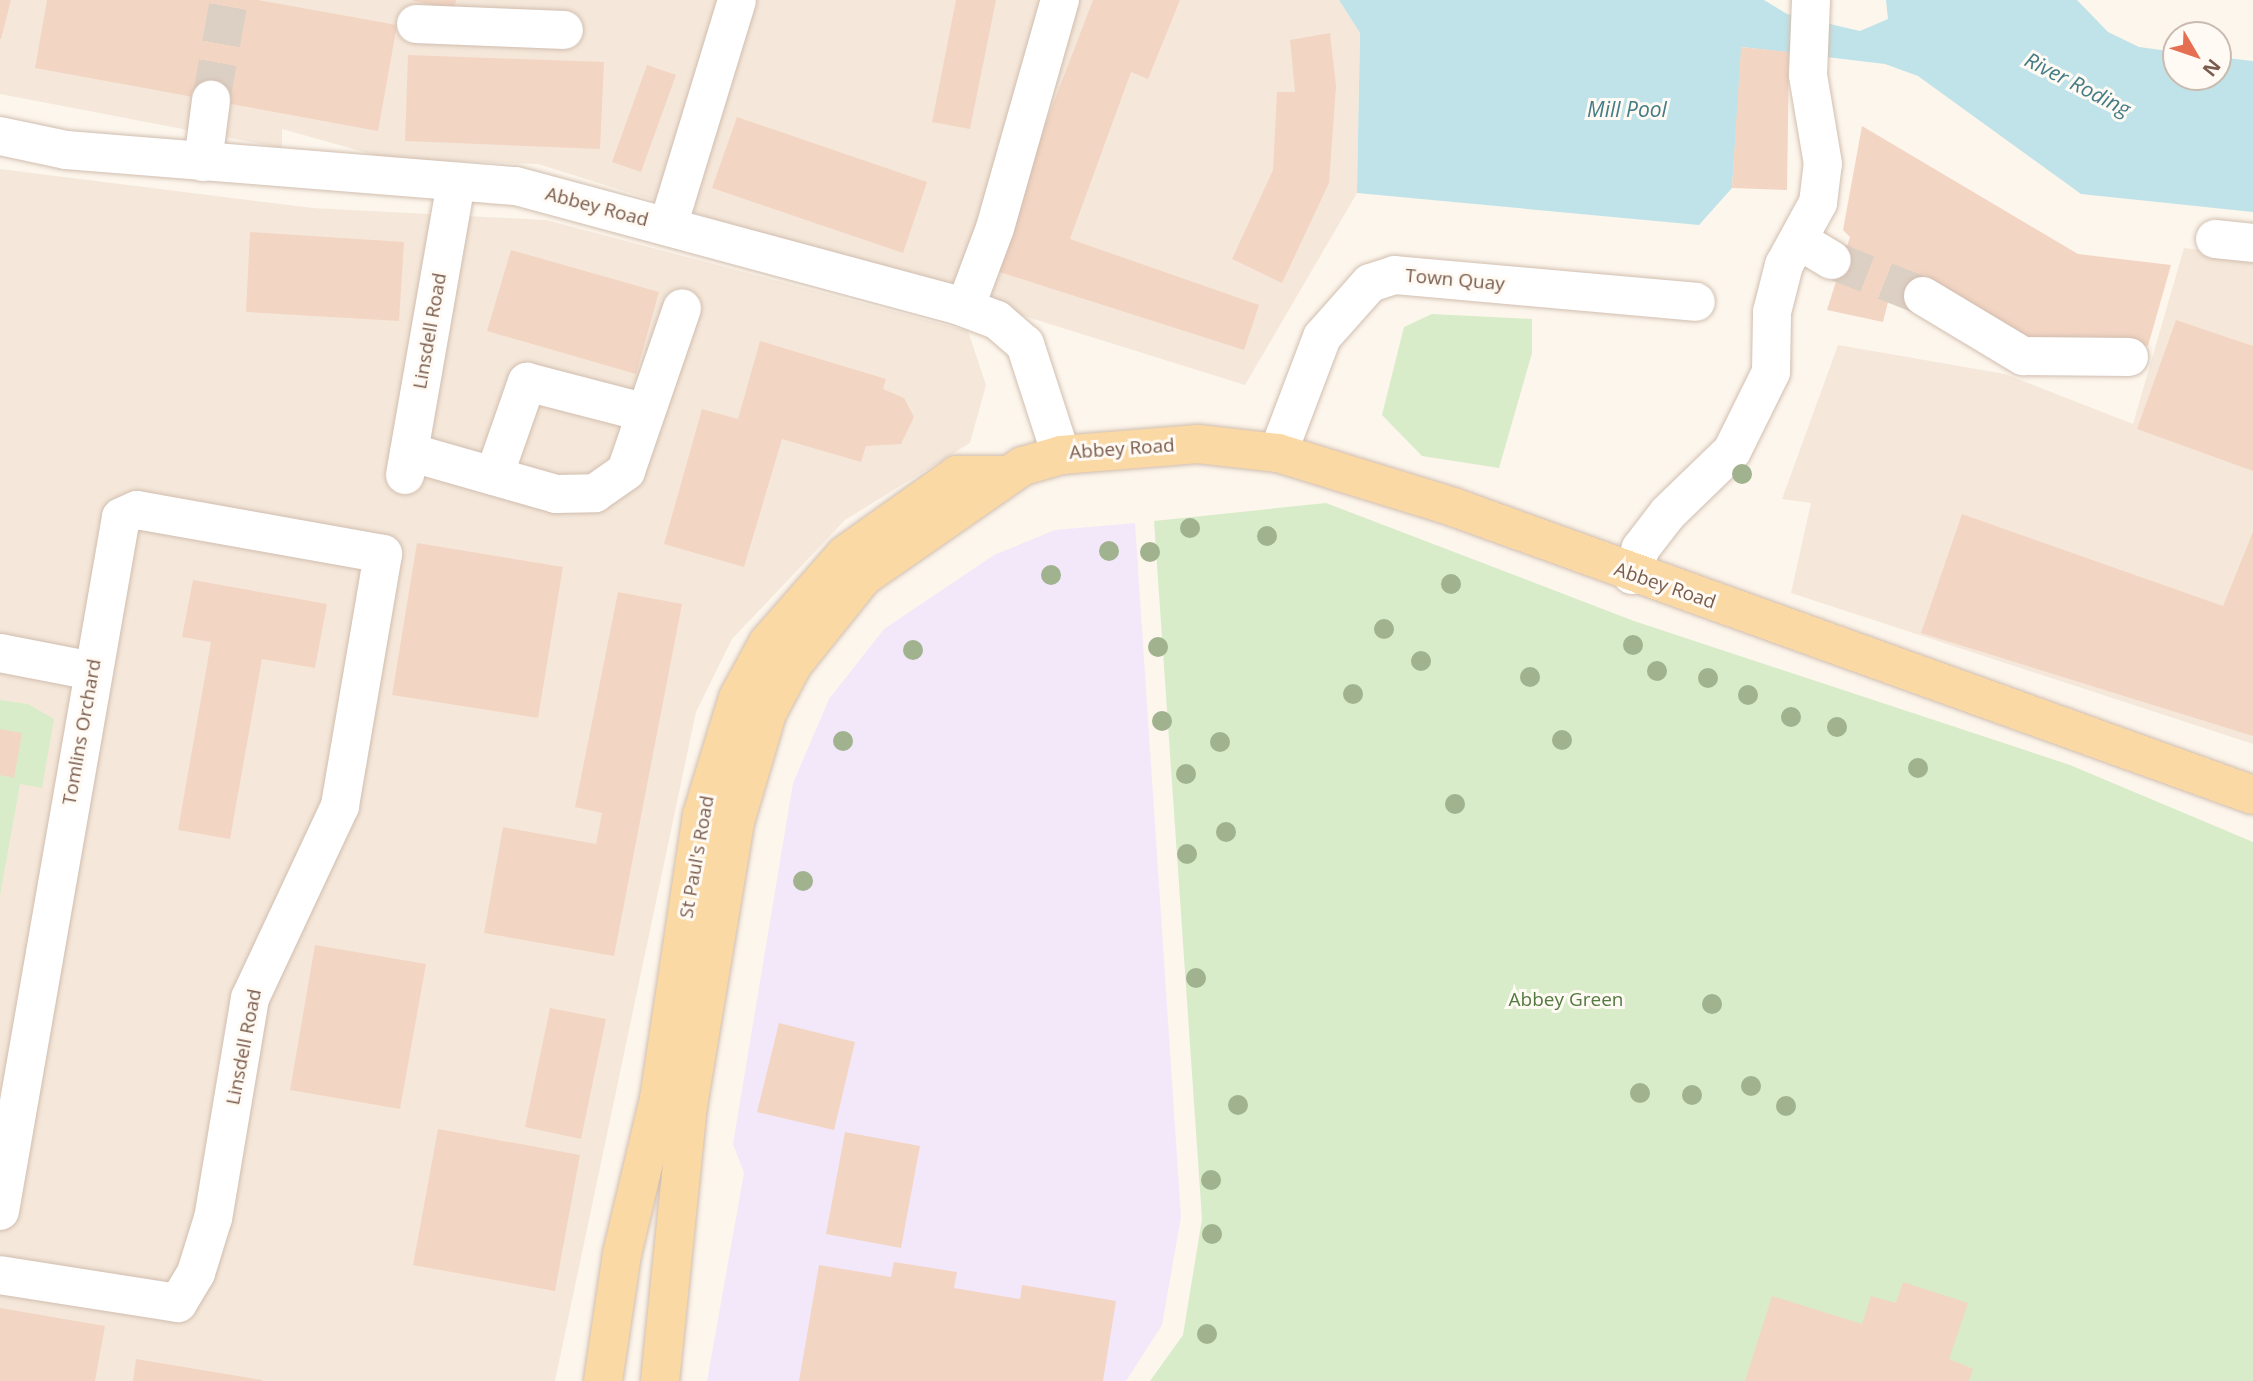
<!DOCTYPE html>
<html>
<head>
<meta charset="utf-8">
<style>
  body { margin:0 }
  #map { position:relative; width:2253px; height:1381px; overflow:hidden; background:#fdf6ec; font-family:"Open Sans",sans-serif }
  div>[style] { position:absolute }
  .residential>* { inset:0; background:#f5e8da }
  .education>* { inset:0; background:#f3e8fa }
  .green>* { inset:0; background:#d8ecc9 }
  .water>* { inset:0; background:#bfe3e8 }
  .building>* { inset:0; background:#f3d5c3 }
  .minor-tunnel>* { height:38px; margin-top:-19px; transform-origin:0; background:repeating-linear-gradient(90deg,#dcd0c4 0 38px,transparent 0 57px) }
  .roads { filter:drop-shadow(0 0 2px #d1beb0) drop-shadow(0 0 2px #d1beb0) }
  .minor>* { height:38px; margin:-19px; padding:0 19px; transform-origin:19px; border-radius:19px; background:#fff }
  .major>* { height:38px; margin:-19px; padding:0 19px; transform-origin:19px; border-radius:19px; background:#fbd9a5 }
  .trees>* { width:20px; height:20px; margin:-10px; border-radius:50%; background:#a0b28e }
  span { translate:-50% -50%; white-space:nowrap; text-align:center; line-height:1.15; -webkit-text-stroke:6px #fffaf3; paint-order:stroke }
  .street-label { font-size:19px; color:#7a5c4d }
  .park-label { font-size:19px; color:#537a41 }
  .water-label { font-size:21px; color:#437c86; font-style:italic }
  .north { position:absolute; left:2162px; top:21px; width:70px; height:70px; box-sizing:border-box; background:#fffaf3; border:2px solid #cabbb1; border-radius:50%; rotate:129deg; font-size:19px; font-weight:700; line-height:28px; text-align:center; color:#7a5c4d }
  .north::after { content:''; display:block; margin:auto; width:24px; height:32px; background:#e76f51; clip-path:polygon(50% 0,100% 100%,50% 72%,0 100%) }
</style>
</head>
<body>
<div id="map">
  <div class="residential">
    <i style="clip-path:polygon(0 0,1339px 0,1360px 33px,1357px 193px,1245px 385px,538px 164px,389px 159px,282px 129px,282px 148px,0 94px)"></i>
    <i style="clip-path:polygon(0 169px,313px 208px,546px 220px,968px 331px,986px 385px,970px 443px,845px 520px,732px 639px,696px 712px,555px 1381px,0 1381px)"></i>
    <i style="clip-path:polygon(2184px 248px,2253px 256px,2253px 744px,1791px 593px,1811px 503px,1782px 499px,1838px 345px,2005px 374px,2133px 424px)"></i>
  </div>
  <div class="education">
    <i style="clip-path:polygon(1135px 523px,1181px 1217px,1162px 1325px,1126px 1381px,707px 1381px,744px 1173px,733px 1144px,793px 783px,829px 699px,884px 629px,994px 555px,1055px 530px)"></i>
  </div>
  <div class="green">
    <i style="clip-path:polygon(1432px 314px,1532px 319px,1532px 353px,1499px 468px,1422px 456px,1382px 415px,1404px 327px)"></i>
    <i style="clip-path:polygon(1326px 503px,1634px 621px,2070px 765px,2253px 842px,2253px 1381px,1150px 1381px,1183px 1335px,1202px 1219px,1154px 521px)"></i>
    <i style="clip-path:polygon(0 700px,28px 704px,54px 719px,42px 788px,20px 784px,0 896px)"></i>
  </div>
  <div class="water">
    <i style="clip-path:polygon(1339px 0,1764px 0,1787px 14px,1860px 31px,1888px 19px,1886px 0,2077px 0,2108px 32px,2139px 47px,2176px 52px,2176px 77px,2218px 77px,2218px 57px,2253px 61px,2253px 212px,2081px 194px,1918px 76px,1885px 64px,1742px 47px,1732px 188px,1699px 225px,1357px 193px,1360px 33px)"></i>
  </div>
  <div class="building">
    <i style="clip-path:polygon(0 0,11px 0,1px 39px,0 39px)"></i>
    <i style="clip-path:polygon(47px 0,258px 0,397px 25px,378px 131px,35px 68px)"></i>
    <i style="clip-path:polygon(411px 0,456px 0,454px 11px)"></i>
    <i style="clip-path:polygon(956px 0,996px 0,970px 129px,932px 122px)"></i>
    <i style="clip-path:polygon(1093px 0,1180px 0,1148px 79px,1131px 72px,1070px 239px,1259px 305px,1244px 350px,990px 269px)"></i>
    <i style="clip-path:polygon(1330px 33px,1336px 86px,1329px 183px,1282px 283px,1232px 259px,1273px 170px,1277px 92px,1295px 92px,1290px 40px)"></i>
    <i style="clip-path:polygon(1741px 47px,1789px 52px,1787px 190px,1732px 188px)"></i>
    <i style="clip-path:polygon(408px 55px,604px 62px,600px 149px,405px 141px)"></i>
    <i style="clip-path:polygon(647px 65px,676px 75px,641px 172px,612px 162px)"></i>
    <i style="clip-path:polygon(737px 117px,927px 182px,903px 253px,712px 188px)"></i>
    <i style="clip-path:polygon(1862px 126px,2078px 254px,2171px 265px,2148px 346px,2029px 342px,1897px 266px,1883px 322px,1827px 310px,1850px 237px,1843px 230px)"></i>
    <i style="clip-path:polygon(250px 232px,404px 242px,399px 321px,246px 312px)"></i>
    <i style="clip-path:polygon(511px 250px,659px 292px,636px 374px,487px 331px)"></i>
    <i style="clip-path:polygon(2176px 320px,2253px 346px,2253px 471px,2137px 429px)"></i>
    <i style="clip-path:polygon(760px 341px,886px 379px,883px 389px,904px 398px,914px 417px,901px 444px,866px 446px,861px 462px,782px 439px,744px 567px,664px 544px,702px 409px,738px 419px)"></i>
    <i style="clip-path:polygon(1962px 514px,2223px 606px,2253px 532px,2253px 736px,1921px 633px)"></i>
    <i style="clip-path:polygon(417px 543px,563px 567px,538px 718px,392px 695px)"></i>
    <i style="clip-path:polygon(193px 580px,327px 604px,315px 668px,262px 659px,230px 839px,178px 830px,211px 642px,182px 637px)"></i>
    <i style="clip-path:polygon(618px 592px,682px 604px,614px 956px,484px 933px,503px 827px,596px 844px,602px 813px,575px 807px)"></i>
    <i style="clip-path:polygon(0 729px,22px 733px,14px 778px,0 775px)"></i>
    <i style="clip-path:polygon(315px 945px,426px 964px,400px 1109px,290px 1090px)"></i>
    <i style="clip-path:polygon(550px 1008px,606px 1019px,581px 1139px,525px 1127px)"></i>
    <i style="clip-path:polygon(779px 1023px,855px 1042px,834px 1130px,757px 1112px)"></i>
    <i style="clip-path:polygon(438px 1129px,580px 1155px,555px 1291px,413px 1265px)"></i>
    <i style="clip-path:polygon(845px 1132px,920px 1146px,901px 1248px,826px 1234px)"></i>
    <i style="clip-path:polygon(894px 1262px,957px 1272px,954px 1288px,1020px 1299px,1022px 1285px,1116px 1301px,1103px 1381px,799px 1381px,819px 1265px,891px 1277px)"></i>
    <i style="clip-path:polygon(1903px 1282px,1968px 1303px,1949px 1359px,1973px 1369px,1969px 1381px,1745px 1381px,1772px 1296px,1862px 1324px,1871px 1296px,1896px 1303px)"></i>
    <i style="clip-path:polygon(0 1308px,105px 1326px,95px 1381px,0 1381px)"></i>
    <i style="clip-path:polygon(136px 1359px,262px 1380px,262px 1381px,133px 1381px)"></i>
  </div>
  <div class="minor-tunnel">
    <i style="left:211px;top:100px;width:102px;rotate:-79.8deg"></i>
    <i style="left:1832px;top:260px;width:98px;rotate:21.6deg"></i>
  </div>
  <div class="roads">
    <div class="minor">
      <i style="left:416px;top:24px;width:148px;rotate:2.3deg"></i>
      <i style="left:0;top:136px;width:67px;rotate:12deg"></i>
      <i style="left:66px;top:150px;width:451px;rotate:4.6deg"></i>
      <i style="left:516px;top:186px;width:457px;rotate:15.1deg"></i>
      <i style="left:957px;top:305px;width:43px;rotate:20.6deg"></i>
      <i style="left:997px;top:320px;width:37px;rotate:41deg"></i>
      <i style="left:1025px;top:344px;width:117px;rotate:72deg"></i>
      <i style="left:203px;top:162px;width:63px;rotate:-82.6deg"></i>
      <i style="left:668px;top:226px;width:236px;rotate:-73deg"></i>
      <i style="left:2215px;top:239px;width:38px;rotate:6deg"></i>
      <i style="left:1800px;top:241px;width:37px;rotate:31deg"></i>
      <i style="left:1923px;top:296px;width:117px;rotate:31deg"></i>
      <i style="left:2023px;top:356px;width:106px;rotate:0.5deg"></i>
      <i style="left:965px;top:308px;width:85px;rotate:-69.4deg"></i>
      <i style="left:995px;top:228px;width:237px;rotate:-74.1deg"></i>
      <i style="left:409px;top:452px;width:153px;rotate:15.9deg"></i>
      <i style="left:556px;top:494px;width:39px;rotate:-1deg"></i>
      <i style="left:595px;top:493px;width:38px;rotate:-35deg"></i>
      <i style="left:626px;top:471px;width:172px;rotate:-71deg"></i>
      <i style="left:1278px;top:453px;width:124px;rotate:-69.2deg"></i>
      <i style="left:1322px;top:337px;width:72px;rotate:-48.4deg"></i>
      <i style="left:1370px;top:283px;width:26px;rotate:-18deg"></i>
      <i style="left:1395px;top:275px;width:302px;rotate:5.1deg"></i>
      <i style="left:405px;top:475px;width:295px;rotate:-80.1deg"></i>
      <i style="left:494px;top:476px;width:100px;rotate:-70.7deg"></i>
      <i style="left:527px;top:382px;width:120px;rotate:14.5deg"></i>
      <i style="left:1632px;top:575px;width:28px;rotate:-72deg"></i>
      <i style="left:1641px;top:548px;width:44px;rotate:-52.4deg"></i>
      <i style="left:1668px;top:513px;width:89px;rotate:-44.1deg"></i>
      <i style="left:1732px;top:451px;width:88px;rotate:-63.7deg"></i>
      <i style="left:1771px;top:372px;width:60px;rotate:-89deg"></i>
      <i style="left:1772px;top:312px;width:49px;rotate:-75.7deg"></i>
      <i style="left:1784px;top:265px;width:71px;rotate:-61.3deg"></i>
      <i style="left:1818px;top:203px;width:39px;rotate:-83deg"></i>
      <i style="left:1823px;top:164px;width:90px;rotate:-99.6deg"></i>
      <i style="left:1808px;top:75px;width:75px;rotate:-87.7deg"></i>
      <i style="left:0;top:653px;width:95px;rotate:11deg"></i>
      <i style="left:0;top:1211px;width:704px;rotate:-80.11deg"></i>
      <i style="left:121px;top:517px;width:17px;rotate:-24deg"></i>
      <i style="left:137px;top:510px;width:250px;rotate:10.1deg"></i>
      <i style="left:383px;top:554px;width:256px;rotate:99.7deg"></i>
      <i style="left:340px;top:806px;width:212px;rotate:115.1deg"></i>
      <i style="left:250px;top:998px;width:223px;rotate:99.5deg"></i>
      <i style="left:213px;top:1218px;width:58px;rotate:107.2deg"></i>
      <i style="left:196px;top:1273px;width:35px;rotate:121deg"></i>
      <i style="left:178px;top:1303px;width:180px;rotate:-171.1deg"></i>
    </div>
    <div class="major">
      <i style="left:603px;top:1381px;width:128px;rotate:-81.5deg"></i>
      <i style="left:622px;top:1254px;width:159px;rotate:-76.6deg"></i>
      <i style="left:659px;top:1099px;width:287px;rotate:-81.4deg"></i>
      <i style="left:702px;top:815px;width:122px;rotate:-72.9deg"></i>
      <i style="left:738px;top:698px;width:63px;rotate:-61.4deg"></i>
      <i style="left:768px;top:643px;width:117px;rotate:-48.8deg"></i>
      <i style="left:845px;top:555px;width:138px;rotate:-35.5deg"></i>
      <i style="left:957px;top:475px;width:50px"></i>
      <i style="left:660px;top:1381px;width:276px;rotate:-84.2deg"></i>
      <i style="left:688px;top:1106px;width:288px;rotate:-80.6deg"></i>
      <i style="left:735px;top:822px;width:114px;rotate:-73.6deg"></i>
      <i style="left:767px;top:713px;width:55px;rotate:-62deg"></i>
      <i style="left:793px;top:664px;width:112px;rotate:-51.2deg"></i>
      <i style="left:863px;top:577px;width:195px;rotate:-34.8deg"></i>
      <i style="left:1023px;top:466px;width:40px;rotate:-16deg"></i>
      <i style="left:1061px;top:455px;width:137px;rotate:-4.6deg"></i>
      <i style="left:1198px;top:444px;width:81px;rotate:6.4deg"></i>
      <i style="left:1278px;top:453px;width:183px;rotate:17.1deg"></i>
      <i style="left:1453px;top:507px;width:850px;rotate:19.8deg"></i>
    </div>
  </div>
  <div class="trees">
    <i style="left:1742px;top:474px"></i>
    <i style="left:1190px;top:528px"></i>
    <i style="left:1267px;top:536px"></i>
    <i style="left:1109px;top:551px"></i>
    <i style="left:1150px;top:552px"></i>
    <i style="left:1051px;top:575px"></i>
    <i style="left:1451px;top:584px"></i>
    <i style="left:1384px;top:629px"></i>
    <i style="left:1633px;top:645px"></i>
    <i style="left:1158px;top:647px"></i>
    <i style="left:913px;top:650px"></i>
    <i style="left:1421px;top:661px"></i>
    <i style="left:1657px;top:671px"></i>
    <i style="left:1530px;top:677px"></i>
    <i style="left:1708px;top:678px"></i>
    <i style="left:1353px;top:694px"></i>
    <i style="left:1748px;top:695px"></i>
    <i style="left:1791px;top:717px"></i>
    <i style="left:1162px;top:721px"></i>
    <i style="left:1837px;top:727px"></i>
    <i style="left:1562px;top:740px"></i>
    <i style="left:843px;top:741px"></i>
    <i style="left:1220px;top:742px"></i>
    <i style="left:1918px;top:768px"></i>
    <i style="left:1186px;top:774px"></i>
    <i style="left:1455px;top:804px"></i>
    <i style="left:1226px;top:832px"></i>
    <i style="left:1187px;top:854px"></i>
    <i style="left:803px;top:881px"></i>
    <i style="left:1196px;top:978px"></i>
    <i style="left:1712px;top:1004px"></i>
    <i style="left:1751px;top:1086px"></i>
    <i style="left:1640px;top:1093px"></i>
    <i style="left:1692px;top:1095px"></i>
    <i style="left:1238px;top:1105px"></i>
    <i style="left:1786px;top:1106px"></i>
    <i style="left:1211px;top:1180px"></i>
    <i style="left:1212px;top:1234px"></i>
    <i style="left:1207px;top:1334px"></i>
  </div>
  <div class="street-label">
    <span style="left:597px;top:207px;rotate:15deg">Abbey Road</span>
    <span style="left:1455px;top:280px;rotate:5deg">Town Quay</span>
    <span style="left:430px;top:331px;rotate:-80deg">Linsdell Road</span>
    <span style="left:1122px;top:449px;rotate:-4deg">Abbey Road</span>
    <span style="left:1665px;top:586px;rotate:19deg">Abbey Road</span>
    <span style="left:82px;top:732px;rotate:-80deg">Tomlins Orchard</span>
    <span style="left:697px;top:857px;rotate:-80deg">St Paul's Road</span>
    <span style="left:244px;top:1047px;rotate:-79deg">Linsdell Road</span>
  </div>
  <div class="park-label">
    <span style="left:1566px;top:1000px">Abbey Green</span>
  </div>
  <div class="water-label">
    <span style="left:2078px;top:84px;rotate:27deg">River Roding</span>
    <span style="left:1627px;top:109px">Mill Pool</span>
  </div>
  <div class="north">N</div>
</div>
</body>
</html>
